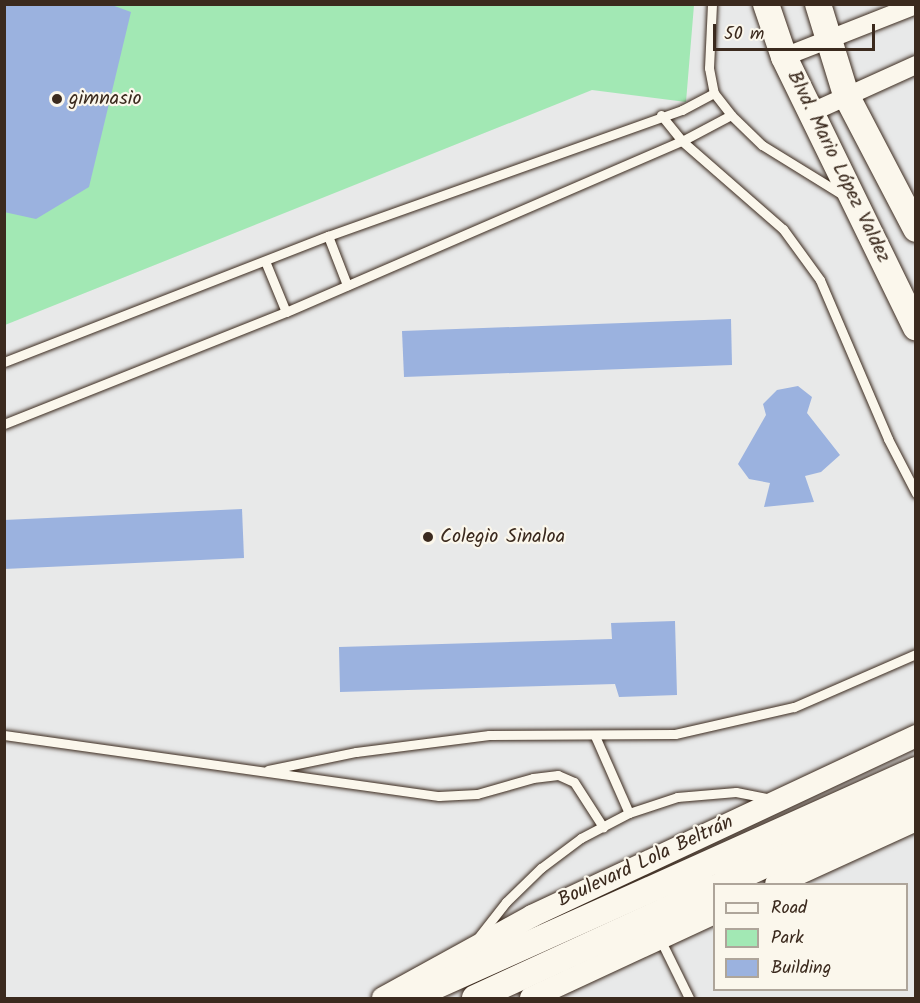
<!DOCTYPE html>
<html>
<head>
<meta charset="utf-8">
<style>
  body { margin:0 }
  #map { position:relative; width:920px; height:1003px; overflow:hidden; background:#e8e9e9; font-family:Kalam,sans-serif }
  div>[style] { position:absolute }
  .green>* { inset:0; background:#a2e8b4 }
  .building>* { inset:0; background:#9bb2df }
  .roads { filter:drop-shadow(0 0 2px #3b2a1e) drop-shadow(0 0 2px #3b2a1e) }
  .service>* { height:9px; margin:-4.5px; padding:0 4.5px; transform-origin:4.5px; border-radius:4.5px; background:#fbf7ec }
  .minor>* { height:18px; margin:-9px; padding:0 9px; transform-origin:9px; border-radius:9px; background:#fbf7ec }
  .tertiary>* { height:22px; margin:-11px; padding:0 11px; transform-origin:11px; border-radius:11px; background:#fbf7ec }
  .secondary>* { height:26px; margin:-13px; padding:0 13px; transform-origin:13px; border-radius:13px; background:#fbf7ec }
  .dots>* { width:16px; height:16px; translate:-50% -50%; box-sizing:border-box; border:3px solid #fbf7ec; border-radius:50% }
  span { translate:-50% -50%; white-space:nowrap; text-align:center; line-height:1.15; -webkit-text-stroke:4.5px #fbf7ec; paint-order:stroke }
  .poi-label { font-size:20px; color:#3b2a1e }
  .left { translate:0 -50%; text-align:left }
  .street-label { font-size:20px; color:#3b2a1e }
  .frame { position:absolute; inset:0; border:6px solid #3b2a1e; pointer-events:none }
  .legend { position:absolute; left:713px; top:883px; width:195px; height:108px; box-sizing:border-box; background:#fbf7ec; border:2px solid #aea59a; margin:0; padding:8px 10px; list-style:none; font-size:18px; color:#3b2a1e }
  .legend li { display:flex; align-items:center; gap:12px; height:30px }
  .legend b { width:30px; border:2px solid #aea59a }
  .scale { position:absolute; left:713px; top:24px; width:162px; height:27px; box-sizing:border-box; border:3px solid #3b2a1e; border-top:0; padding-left:8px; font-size:18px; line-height:21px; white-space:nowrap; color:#3b2a1e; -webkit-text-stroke:4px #fbf7ec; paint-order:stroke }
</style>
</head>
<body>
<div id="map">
  <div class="green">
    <i style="clip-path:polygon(5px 5px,694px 5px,686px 102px,592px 90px,5px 325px)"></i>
  </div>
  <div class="building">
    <i style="clip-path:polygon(4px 4px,109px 4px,131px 12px,89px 187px,36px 219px,4px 212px)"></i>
    <i style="clip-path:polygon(731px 319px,732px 365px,404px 377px,402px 331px)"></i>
    <i style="clip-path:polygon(798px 386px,812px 397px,807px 413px,840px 455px,821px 472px,805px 476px,814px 502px,764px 507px,770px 483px,749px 479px,738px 464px,766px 415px,763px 404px,777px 390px)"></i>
    <i style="clip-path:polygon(242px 509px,244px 558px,4px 569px,4px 520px)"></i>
    <i style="clip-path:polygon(675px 621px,677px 695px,619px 697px,615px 684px,340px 692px,339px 647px,612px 639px,611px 623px)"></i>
  </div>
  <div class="roads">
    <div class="service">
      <i style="left:712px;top:4px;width:64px;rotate:92.7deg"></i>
      <i style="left:709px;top:68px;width:25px;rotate:79deg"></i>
      <i style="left:714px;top:93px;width:28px;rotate:52deg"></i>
      <i style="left:731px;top:115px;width:43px;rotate:44.1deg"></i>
      <i style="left:762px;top:145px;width:95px;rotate:31.7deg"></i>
      <i style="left:661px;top:115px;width:33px;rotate:51deg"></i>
      <i style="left:682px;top:141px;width:134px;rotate:41.1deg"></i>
      <i style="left:783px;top:229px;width:63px;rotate:54deg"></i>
      <i style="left:820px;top:280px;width:173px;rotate:66.8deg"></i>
      <i style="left:888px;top:439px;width:61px;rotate:62.6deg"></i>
      <i style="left:328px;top:236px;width:53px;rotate:68.8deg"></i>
      <i style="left:265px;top:261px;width:55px;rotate:67.6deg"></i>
      <i style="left:4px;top:362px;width:348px;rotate:-21.3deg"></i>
      <i style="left:328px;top:236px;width:376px;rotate:-19.6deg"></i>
      <i style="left:682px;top:110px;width:36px;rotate:-28deg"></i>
      <i style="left:4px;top:424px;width:303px;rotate:-21.7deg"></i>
      <i style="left:286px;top:312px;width:431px;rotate:-23.4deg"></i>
      <i style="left:682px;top:141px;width:55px;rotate:-28deg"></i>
      <i style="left:4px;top:735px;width:439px;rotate:8deg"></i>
      <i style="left:439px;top:796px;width:38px;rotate:-3deg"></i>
      <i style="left:477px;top:794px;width:58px;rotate:-15.9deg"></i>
      <i style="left:533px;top:778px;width:25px;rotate:-7deg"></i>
      <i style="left:558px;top:775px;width:17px;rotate:24deg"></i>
      <i style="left:574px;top:782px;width:54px;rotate:57.2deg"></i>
      <i style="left:595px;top:736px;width:84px;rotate:66.2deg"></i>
      <i style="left:268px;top:770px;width:90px;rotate:-11.6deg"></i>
      <i style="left:356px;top:752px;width:134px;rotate:-7.3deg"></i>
      <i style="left:489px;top:735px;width:186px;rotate:-0.3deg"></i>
      <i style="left:675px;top:734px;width:122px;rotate:-12.8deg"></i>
      <i style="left:794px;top:707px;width:133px;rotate:-23.5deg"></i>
      <i style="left:477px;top:939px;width:47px;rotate:-51.9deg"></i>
      <i style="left:506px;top:902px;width:49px;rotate:-44.2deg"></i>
      <i style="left:541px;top:868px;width:50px;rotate:-36.9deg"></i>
      <i style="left:581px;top:838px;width:54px;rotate:-27.5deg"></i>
      <i style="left:629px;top:813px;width:51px;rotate:-18.4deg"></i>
      <i style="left:677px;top:797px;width:59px;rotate:-4.8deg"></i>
      <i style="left:736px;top:792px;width:37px;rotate:11deg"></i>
      <i style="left:660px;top:939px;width:66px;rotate:63.8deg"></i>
    </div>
    <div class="minor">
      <i style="left:784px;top:57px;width:142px;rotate:-21.5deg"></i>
      <i style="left:810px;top:113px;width:116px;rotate:-24.4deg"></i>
    </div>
    <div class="tertiary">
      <i style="left:776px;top:884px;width:154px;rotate:-24.6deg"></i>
      <i style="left:383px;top:998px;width:170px;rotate:-28.8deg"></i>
      <i style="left:532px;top:916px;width:424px;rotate:-25.1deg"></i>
      <i style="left:531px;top:998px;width:202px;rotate:-24.9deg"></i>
    </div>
    <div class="secondary">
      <i style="left:766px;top:4px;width:56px;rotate:71.2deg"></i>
      <i style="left:784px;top:57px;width:301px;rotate:64deg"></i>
      <i style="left:818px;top:4px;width:95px;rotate:72.9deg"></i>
      <i style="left:846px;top:95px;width:151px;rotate:62.4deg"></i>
      <i style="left:723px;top:884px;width:212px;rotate:-24.5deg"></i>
      <i style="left:409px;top:998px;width:556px;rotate:-24.21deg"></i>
      <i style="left:475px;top:998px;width:263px;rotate:-24.7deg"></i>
    </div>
  </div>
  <div class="dots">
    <i style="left:57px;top:99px;background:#3b2a1e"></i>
    <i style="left:428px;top:537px;background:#3b2a1e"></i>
  </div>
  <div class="poi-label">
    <span class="left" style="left:69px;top:99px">gimnasio</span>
    <span class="left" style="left:440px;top:537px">Colegio Sinaloa</span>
  </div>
  <div class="street-label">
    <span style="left:838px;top:167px;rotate:64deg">Blvd. Mario López Valdez</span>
    <span style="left:646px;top:862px;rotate:-25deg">Boulevard Lola Beltrán</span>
  </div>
  <div class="frame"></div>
  <ul class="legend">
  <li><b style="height:8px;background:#fbf7ec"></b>Road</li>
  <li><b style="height:16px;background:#a2e8b4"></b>Park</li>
  <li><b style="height:16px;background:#9bb2df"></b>Building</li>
  </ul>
  <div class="scale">50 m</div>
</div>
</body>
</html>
